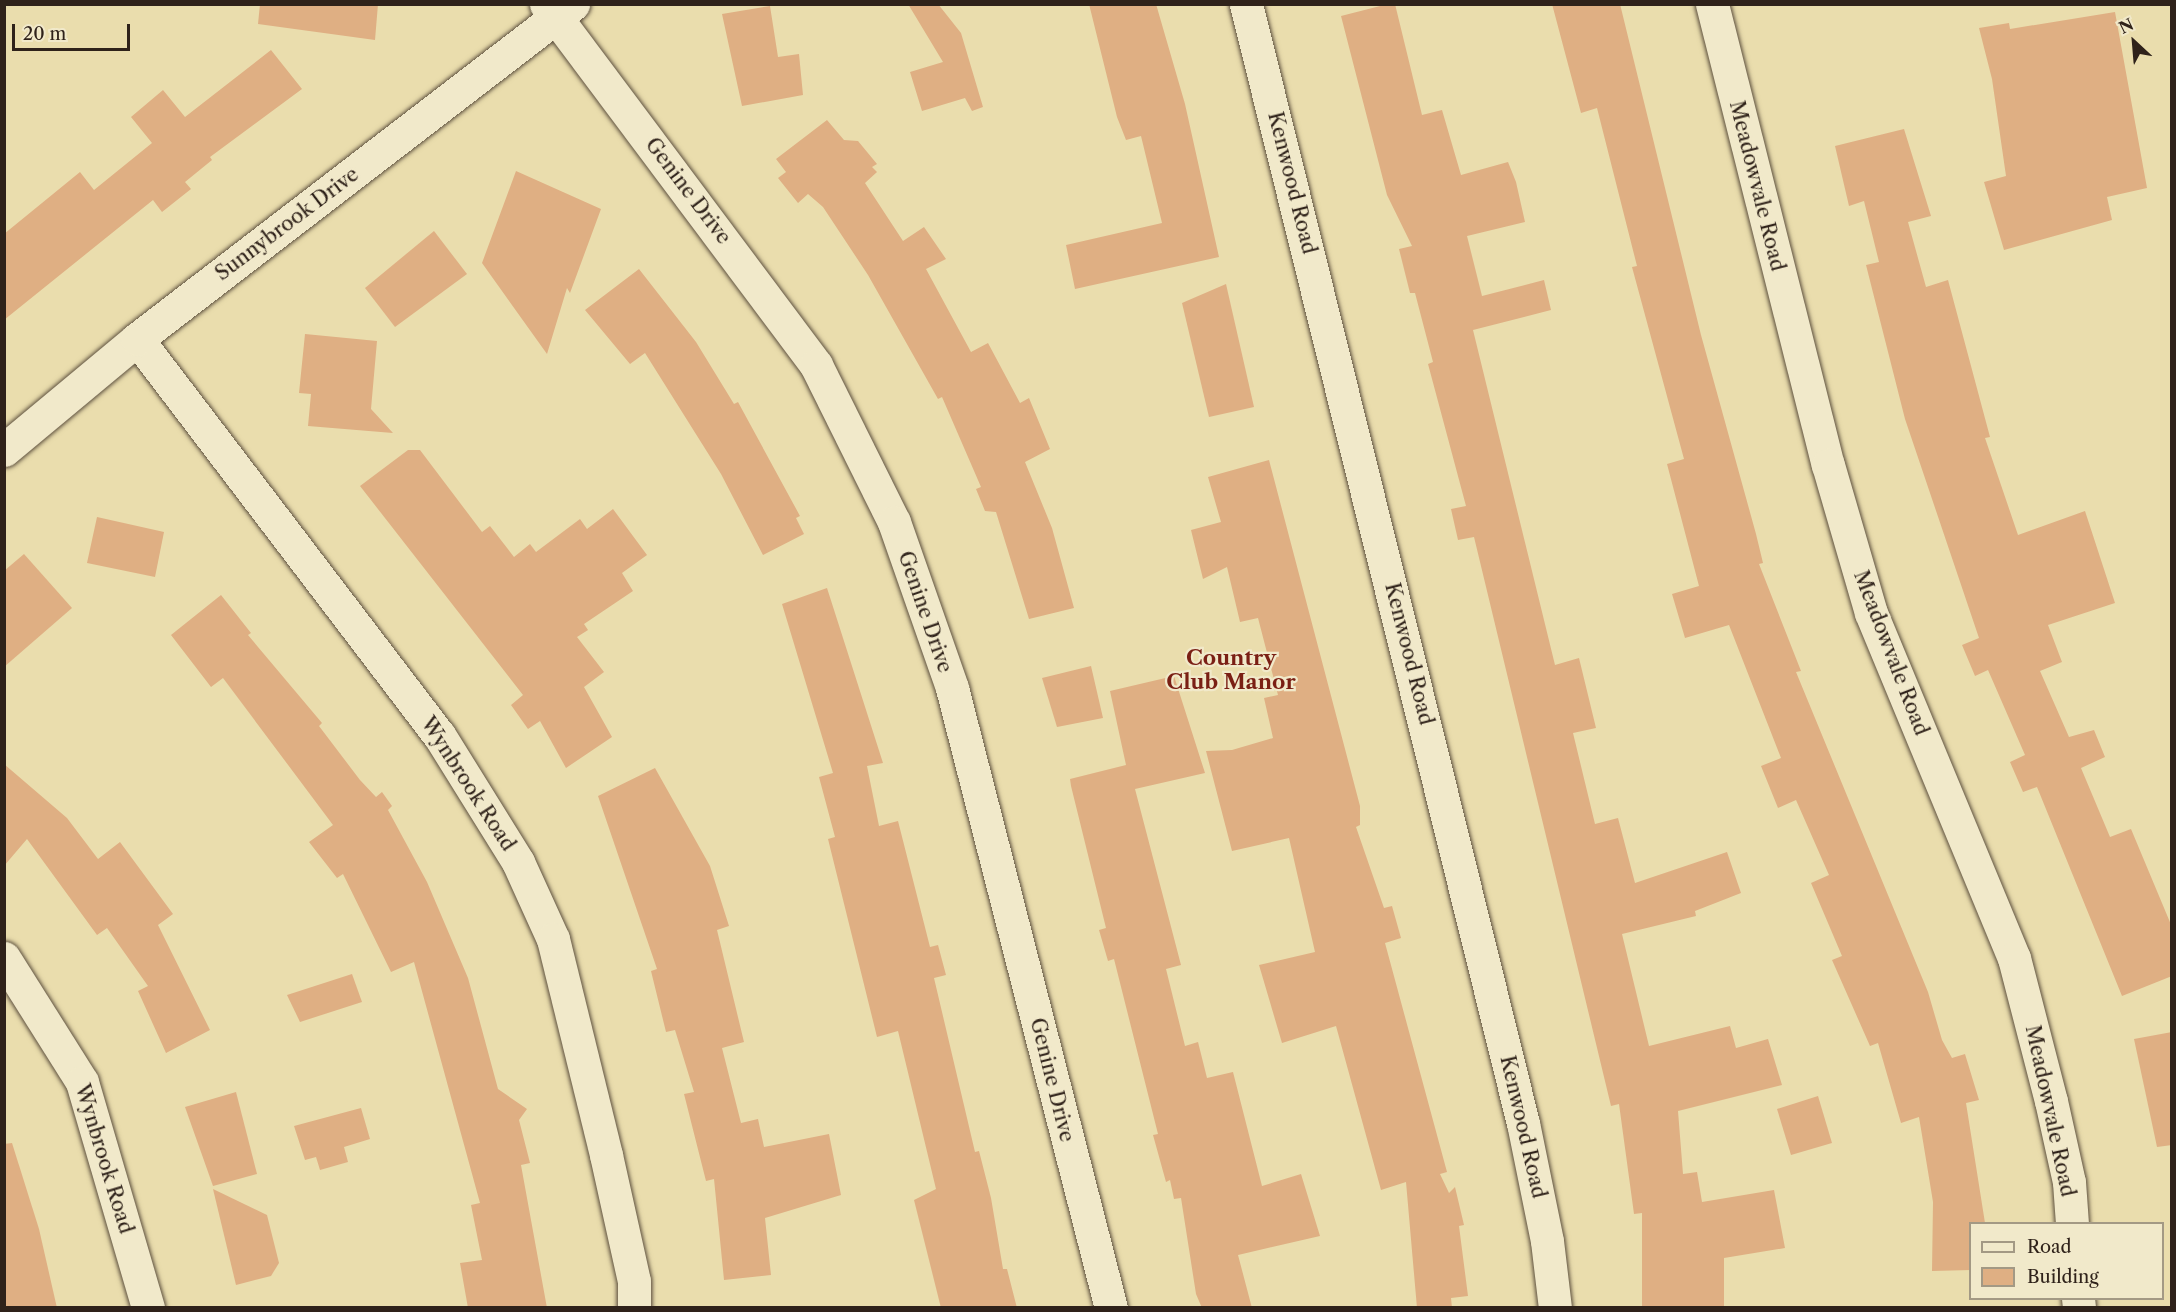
<!DOCTYPE html>
<html>
<head>
<meta charset="utf-8">
<style>
  body { margin:0 }
  #map { position:relative; width:2176px; height:1312px; overflow:hidden; background:#eaddad; font-family:"Libre Caslon Text",serif }
  div>[style] { position:absolute }
  .building>* { inset:0; background:#dfaf83 }
  .roads { filter:drop-shadow(0 0 2px #5e513f) drop-shadow(0 0 2px #5e513f) }
  .street>* { height:33px; margin:-16.5px; padding:0 16.5px; transform-origin:16.5px; border-radius:16.5px; background:#f1e9ca }
  span { translate:-50% -50%; white-space:nowrap; text-align:center; line-height:1.15; -webkit-text-stroke:4.5px #f1e9ca; paint-order:stroke }
  .street-label { font-size:20px; color:#2f221a }
  .neighbourhood-label { font-size:21px; color:#7a1f14; font-weight:700 }
  .frame { position:absolute; inset:0; border:6px solid #2f221a; pointer-events:none }
  .legend { position:absolute; left:1969px; top:1222px; width:195px; height:78px; box-sizing:border-box; background:#f1e9ca; border:2px solid #a39984; margin:0; padding:8px 10px; list-style:none; font-size:18px; color:#2f221a }
  .legend li { display:flex; align-items:center; gap:12px; height:30px }
  .legend b { width:30px; border:2px solid #a39984 }
  .north { position:absolute; left:2104px; top:12px; width:60px; height:60px; -webkit-text-stroke:4px #f1e9ca; paint-order:stroke; rotate:334deg; font-size:16px; font-weight:700; line-height:24px; text-align:center; color:#2f221a }
  .north::after { content:''; display:block; margin:auto; width:21px; height:27px; background:#2f221a; clip-path:polygon(50% 0,100% 100%,50% 72%,0 100%) }
  .scale { position:absolute; left:12px; top:24px; width:118px; height:27px; box-sizing:border-box; border:3px solid #2f221a; border-top:0; padding-left:8px; font-size:18px; line-height:21px; white-space:nowrap; color:#2f221a; -webkit-text-stroke:4px #f1e9ca; paint-order:stroke }
</style>
</head>
<body>
<div id="map">
  <div class="building">
    <i style="clip-path:polygon(260px 4px,378px 4px,375px 40px,258px 24px)"></i>
    <i style="clip-path:polygon(908px 4px,938px 4px,961px 33px,983px 107px,972px 111px,965px 98px,922px 111px,910px 72px,943px 62px)"></i>
    <i style="clip-path:polygon(1089px 4px,1156px 4px,1185px 104px,1219px 257px,1075px 289px,1066px 245px,1162px 223px,1141px 136px,1126px 140px,1117px 117px)"></i>
    <i style="clip-path:polygon(1388px 4px,1395px 4px,1422px 115px,1442px 110px,1461px 175px,1508px 162px,1516px 182px,1525px 222px,1467px 236px,1482px 296px,1544px 280px,1551px 310px,1473px 330px,1555px 665px,1579px 658px,1596px 728px,1573px 733px,1595px 824px,1618px 818px,1635px 883px,1727px 852px,1741px 893px,1695px 911px,1696px 916px,1622px 934px,1649px 1046px,1730px 1026px,1736px 1048px,1768px 1039px,1782px 1085px,1678px 1111px,1683px 1174px,1697px 1172px,1702px 1202px,1774px 1190px,1785px 1248px,1724px 1258px,1724px 1308px,1642px 1308px,1642px 1213px,1634px 1214px,1619px 1104px,1611px 1106px,1474px 537px,1458px 540px,1451px 509px,1466px 506px,1428px 364px,1433px 362px,1415px 293px,1410px 293px,1399px 249px,1412px 246px,1387px 195px,1341px 16px)"></i>
    <i style="clip-path:polygon(1552px 4px,1620px 4px,1701px 335px,1756px 534px,1763px 563px,1759px 564px,1801px 671px,1796px 672px,1928px 992px,1942px 1040px,1952px 1058px,1965px 1054px,1979px 1100px,1966px 1103px,1985px 1223px,1971px 1224px,1971px 1270px,1932px 1271px,1933px 1202px,1919px 1117px,1901px 1123px,1878px 1043px,1870px 1046px,1832px 960px,1842px 956px,1811px 883px,1829px 875px,1796px 800px,1778px 808px,1761px 766px,1781px 758px,1729px 625px,1685px 638px,1672px 594px,1699px 586px,1667px 464px,1684px 459px,1632px 267px,1637px 266px,1597px 108px,1581px 113px)"></i>
    <i style="clip-path:polygon(770px 6px,778px 57px,799px 54px,803px 95px,742px 106px,722px 14px)"></i>
    <i style="clip-path:polygon(2115px 12px,2147px 188px,2107px 197px,2112px 220px,2004px 250px,1984px 182px,2006px 176px,1992px 79px,1979px 28px,2009px 23px,2010px 29px)"></i>
    <i style="clip-path:polygon(271px 50px,302px 89px,210px 157px,212px 160px,185px 182px,191px 189px,162px 212px,153px 200px,4px 320px,4px 234px,80px 172px,94px 190px,152px 143px,131px 117px,163px 90px,185px 117px)"></i>
    <i style="clip-path:polygon(827px 120px,844px 140px,858px 141px,877px 164px,872px 167px,877px 172px,865px 183px,903px 241px,924px 227px,946px 259px,926px 269px,971px 352px,988px 343px,1020px 403px,1029px 398px,1050px 449px,1025px 462px,1052px 528px,1074px 608px,1029px 619px,996px 512px,985px 511px,976px 489px,981px 487px,942px 397px,938px 399px,868px 275px,823px 207px,808px 194px,798px 203px,778px 178px,786px 172px,776px 159px)"></i>
    <i style="clip-path:polygon(1904px 129px,1931px 216px,1908px 222px,1926px 287px,1948px 280px,1990px 437px,1985px 438px,2018px 535px,2085px 511px,2115px 603px,2048px 625px,2062px 662px,2040px 671px,2069px 737px,2094px 730px,2105px 757px,2081px 768px,2110px 837px,2131px 829px,2172px 927px,2172px 976px,2122px 996px,2037px 787px,2023px 792px,2010px 762px,2025px 755px,1988px 670px,1975px 676px,1962px 645px,1979px 638px,1905px 419px,1866px 265px,1879px 262px,1864px 201px,1849px 206px,1835px 146px)"></i>
    <i style="clip-path:polygon(516px 171px,601px 209px,570px 293px,567px 288px,547px 354px,482px 263px)"></i>
    <i style="clip-path:polygon(434px 231px,467px 274px,395px 327px,365px 288px)"></i>
    <i style="clip-path:polygon(639px 269px,696px 342px,734px 404px,738px 402px,800px 516px,796px 518px,804px 534px,763px 555px,721px 474px,645px 353px,630px 364px,585px 310px)"></i>
    <i style="clip-path:polygon(1226px 284px,1254px 407px,1209px 417px,1182px 303px)"></i>
    <i style="clip-path:polygon(305px 334px,377px 341px,371px 409px,393px 433px,308px 426px,311px 394px,299px 393px)"></i>
    <i style="clip-path:polygon(408px 450px,420px 450px,482px 532px,490px 526px,514px 557px,530px 544px,536px 552px,580px 519px,587px 529px,613px 509px,647px 555px,622px 573px,633px 591px,584px 624px,588px 630px,577px 637px,604px 672px,584px 687px,612px 737px,566px 768px,540px 721px,528px 729px,511px 705px,523px 695px,360px 486px)"></i>
    <i style="clip-path:polygon(1269px 460px,1360px 806px,1360px 825px,1356px 827px,1384px 908px,1392px 906px,1401px 938px,1385px 943px,1447px 1172px,1440px 1174px,1449px 1193px,1455px 1187px,1464px 1225px,1459px 1226px,1468px 1296px,1451px 1298px,1452px 1308px,1417px 1308px,1406px 1182px,1381px 1190px,1336px 1026px,1282px 1043px,1259px 965px,1315px 952px,1289px 838px,1232px 851px,1206px 751px,1232px 750px,1273px 738px,1264px 698px,1278px 695px,1258px 618px,1240px 622px,1227px 567px,1203px 579px,1191px 530px,1221px 522px,1208px 477px)"></i>
    <i style="clip-path:polygon(97px 517px,164px 532px,155px 577px,87px 563px)"></i>
    <i style="clip-path:polygon(24px 554px,72px 608px,4px 667px,4px 571px)"></i>
    <i style="clip-path:polygon(827px 588px,883px 763px,867px 766px,879px 826px,898px 821px,930px 947px,938px 945px,946px 975px,934px 978px,975px 1152px,979px 1151px,991px 1198px,1003px 1269px,1007px 1269px,1017px 1308px,941px 1308px,914px 1200px,936px 1189px,898px 1031px,877px 1037px,828px 839px,835px 837px,819px 777px,833px 773px,782px 604px)"></i>
    <i style="clip-path:polygon(221px 595px,251px 633px,248px 635px,322px 723px,319px 726px,360px 780px,376px 797px,382px 792px,392px 806px,388px 810px,427px 882px,468px 978px,498px 1089px,527px 1109px,519px 1120px,530px 1163px,521px 1165px,547px 1308px,468px 1308px,460px 1263px,482px 1260px,471px 1205px,480px 1203px,414px 962px,391px 972px,343px 874px,337px 878px,309px 842px,333px 825px,223px 678px,211px 687px,171px 635px)"></i>
    <i style="clip-path:polygon(1091px 666px,1103px 718px,1057px 727px,1042px 678px)"></i>
    <i style="clip-path:polygon(1174px 676px,1205px 773px,1135px 789px,1181px 965px,1166px 969px,1185px 1046px,1198px 1042px,1207px 1078px,1233px 1072px,1262px 1186px,1301px 1174px,1320px 1236px,1238px 1255px,1252px 1308px,1202px 1308px,1196px 1294px,1181px 1198px,1174px 1199px,1170px 1180px,1166px 1182px,1153px 1135px,1158px 1134px,1114px 959px,1108px 961px,1099px 930px,1106px 928px,1071px 786px,1070px 779px,1126px 765px,1110px 691px)"></i>
    <i style="clip-path:polygon(4px 764px,67px 818px,98px 859px,120px 842px,173px 914px,158px 925px,210px 1030px,166px 1053px,138px 991px,148px 986px,107px 928px,97px 935px,27px 839px,4px 866px)"></i>
    <i style="clip-path:polygon(655px 768px,710px 866px,729px 926px,717px 930px,744px 1042px,722px 1048px,741px 1123px,758px 1119px,764px 1147px,829px 1134px,841px 1195px,765px 1218px,771px 1275px,724px 1280px,714px 1179px,706px 1181px,684px 1094px,694px 1092px,675px 1030px,666px 1032px,651px 971px,657px 969px,598px 796px)"></i>
    <i style="clip-path:polygon(352px 974px,362px 1002px,300px 1022px,287px 995px)"></i>
    <i style="clip-path:polygon(2172px 1032px,2172px 1145px,2157px 1147px,2134px 1039px)"></i>
    <i style="clip-path:polygon(236px 1092px,257px 1174px,213px 1186px,185px 1107px)"></i>
    <i style="clip-path:polygon(1818px 1096px,1832px 1143px,1791px 1155px,1777px 1109px)"></i>
    <i style="clip-path:polygon(361px 1108px,370px 1139px,344px 1147px,348px 1162px,320px 1170px,316px 1157px,305px 1160px,294px 1126px)"></i>
    <i style="clip-path:polygon(12px 1143px,39px 1229px,57px 1308px,4px 1308px,4px 1144px)"></i>
    <i style="clip-path:polygon(213px 1189px,267px 1215px,279px 1263px,271px 1276px,236px 1285px)"></i>
  </div>
  <div class="roads">
    <div class="street">
      <i style="left:546px;top:4px;width:451px;rotate:53.2deg"></i>
      <i style="left:816px;top:365px;width:175px;rotate:63.6deg"></i>
      <i style="left:894px;top:522px;width:176px;rotate:70.7deg"></i>
      <i style="left:952px;top:688px;width:640px;rotate:75.62deg"></i>
      <i style="left:1246px;top:4px;width:1153px;rotate:76.1deg"></i>
      <i style="left:1523px;top:1123px;width:120px;rotate:78.5deg"></i>
      <i style="left:1547px;top:1241px;width:67px;rotate:83.2deg"></i>
      <i style="left:1712px;top:4px;width:475px;rotate:75.9deg"></i>
      <i style="left:1828px;top:465px;width:154px;rotate:73.8deg"></i>
      <i style="left:1871px;top:613px;width:373px;rotate:67.5deg"></i>
      <i style="left:2014px;top:958px;width:148px;rotate:75.5deg"></i>
      <i style="left:2051px;top:1101px;width:83px;rotate:77.5deg"></i>
      <i style="left:2069px;top:1182px;width:42px;rotate:85.9deg"></i>
      <i style="left:137px;top:339px;width:498px;rotate:52.7deg"></i>
      <i style="left:439px;top:735px;width:150px;rotate:58.1deg"></i>
      <i style="left:518px;top:862px;width:85px;rotate:65.6deg"></i>
      <i style="left:553px;top:939px;width:222px;rotate:76.2deg"></i>
      <i style="left:606px;top:1155px;width:129px;rotate:77.5deg"></i>
      <i style="left:634px;top:1281px;width:27px;rotate:90deg"></i>
      <i style="left:4px;top:450px;width:173px;rotate:-39.8deg"></i>
      <i style="left:137px;top:339px;width:550px;rotate:-37.54deg"></i>
      <i style="left:4px;top:958px;width:146px;rotate:57.8deg"></i>
      <i style="left:82px;top:1082px;width:235px;rotate:73.7deg"></i>
      <i style="left:2078px;top:1298px;width:10px;rotate:84deg"></i>
    </div>
  </div>
  <div class="street-label">
    <span style="left:1292px;top:183px;rotate:76deg">Kenwood Road</span>
    <span style="left:1757px;top:186px;rotate:76deg">Meadowvale Road</span>
    <span style="left:688px;top:191px;rotate:53deg">Genine Drive</span>
    <span style="left:287px;top:224px;rotate:-37deg">Sunnybrook Drive</span>
    <span style="left:925px;top:612px;rotate:71deg">Genine Drive</span>
    <span style="left:1891px;top:653px;rotate:69deg">Meadowvale Road</span>
    <span style="left:1409px;top:654px;rotate:76deg">Kenwood Road</span>
    <span style="left:468px;top:784px;rotate:57deg">Wynbrook Road</span>
    <span style="left:1052px;top:1080px;rotate:76deg">Genine Drive</span>
    <span style="left:2050px;top:1111px;rotate:78deg">Meadowvale Road</span>
    <span style="left:1523px;top:1127px;rotate:77deg">Kenwood Road</span>
    <span style="left:104px;top:1159px;rotate:73deg">Wynbrook Road</span>
  </div>
  <div class="neighbourhood-label">
    <span style="left:1231px;top:670px">Country<br>Club Manor</span>
  </div>
  <div class="frame"></div>
  <ul class="legend">
  <li><b style="height:8px;background:#f1e9ca"></b>Road</li>
  <li><b style="height:16px;background:#dfaf83"></b>Building</li>
  </ul>
  <div class="north">N</div>
  <div class="scale">20 m</div>
</div>
</body>
</html>
